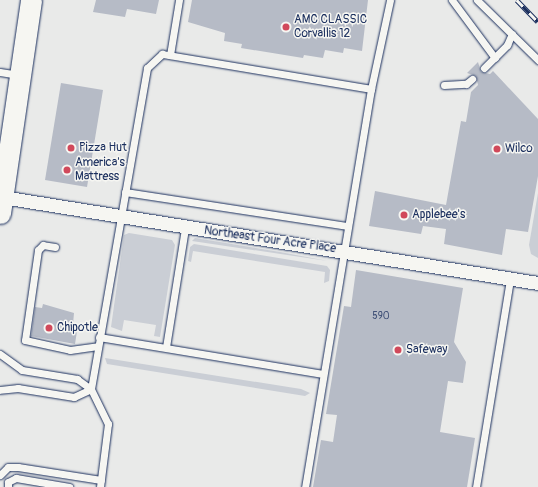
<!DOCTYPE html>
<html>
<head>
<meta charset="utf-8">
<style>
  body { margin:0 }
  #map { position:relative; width:538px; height:487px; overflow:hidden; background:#e9eae9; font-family:Pangolin,sans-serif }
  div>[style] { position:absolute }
  .green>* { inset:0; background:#caced5 }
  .building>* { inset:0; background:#b6bbc6 }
  .roads { filter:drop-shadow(0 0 1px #1b2f5e) drop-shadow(0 0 1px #1b2f5e) }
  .service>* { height:7px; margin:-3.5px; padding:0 3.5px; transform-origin:3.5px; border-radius:3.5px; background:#f6f6f2 }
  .minor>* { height:13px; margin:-6.5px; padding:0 6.5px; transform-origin:6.5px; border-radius:6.5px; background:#f6f6f2 }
  .primary>* { height:21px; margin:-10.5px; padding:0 10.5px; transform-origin:10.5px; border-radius:10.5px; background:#f6f6f2 }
  .rail>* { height:4.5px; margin-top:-2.25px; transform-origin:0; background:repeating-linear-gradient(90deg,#f6f6f2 0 9px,#1b2f5e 0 18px); box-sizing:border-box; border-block:1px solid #1b2f5e }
  .dots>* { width:11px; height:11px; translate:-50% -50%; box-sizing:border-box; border:2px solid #f6f6f2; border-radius:50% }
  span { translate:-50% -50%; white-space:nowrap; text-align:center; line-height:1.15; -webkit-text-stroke:3px #f6f6f2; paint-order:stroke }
  .number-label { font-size:10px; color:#425278 }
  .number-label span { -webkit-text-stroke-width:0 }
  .poi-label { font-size:12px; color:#1b2f5e }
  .left { translate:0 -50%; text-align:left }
  .street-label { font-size:12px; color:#1b2f5e }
</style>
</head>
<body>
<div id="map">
  <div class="green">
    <i style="clip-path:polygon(538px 193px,538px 258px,531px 254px,529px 245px)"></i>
    <i style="clip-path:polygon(129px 233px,172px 240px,175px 245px,160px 337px,154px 336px,156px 325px,124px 320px,122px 331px,111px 327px,124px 235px)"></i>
    <i style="clip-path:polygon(195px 238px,280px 252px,328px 261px,192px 241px)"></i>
    <i style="clip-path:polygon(194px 244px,327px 266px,330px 270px,329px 281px,324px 283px,325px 272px,193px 251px,191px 262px,188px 261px,190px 247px)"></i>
    <i style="clip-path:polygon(105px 358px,301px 389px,310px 393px,305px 396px,107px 364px)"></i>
  </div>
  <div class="building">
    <i style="clip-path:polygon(96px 0,159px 0,156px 14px,127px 9px,125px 17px,93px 12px)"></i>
    <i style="clip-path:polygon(192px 0,368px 0,362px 51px,344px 48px,343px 53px,325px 50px,323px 58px,304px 55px,303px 58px,241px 48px,242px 44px,224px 41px,225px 33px,188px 22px)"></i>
    <i style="clip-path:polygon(478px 62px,481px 72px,490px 74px,493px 71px,538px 119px,538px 176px,528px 232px,506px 229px,502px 255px,444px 244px,446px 229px,423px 226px,421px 234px,369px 226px,375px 191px,446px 205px,461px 121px,466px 122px,471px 92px,478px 85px,476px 76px,467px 73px)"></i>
    <i style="clip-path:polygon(61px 83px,103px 90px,87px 187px,45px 180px)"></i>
    <i style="clip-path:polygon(356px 270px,463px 288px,454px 342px,466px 362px,463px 383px,448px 381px,440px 432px,475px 438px,467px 487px,313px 487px,321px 440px,333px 442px,337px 415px,326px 414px,344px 306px,351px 307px)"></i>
    <i style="clip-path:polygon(43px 304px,74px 313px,73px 324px,78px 325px,75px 344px,31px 336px,35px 307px,42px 308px)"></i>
  </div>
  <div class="roads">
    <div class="service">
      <i style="left:452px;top:0;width:72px;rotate:53.4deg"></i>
      <i style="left:477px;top:0;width:86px;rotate:44.5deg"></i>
      <i style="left:170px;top:55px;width:56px;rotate:-80.7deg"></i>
      <i style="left:484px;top:68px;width:33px;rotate:-45deg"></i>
      <i style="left:507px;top:45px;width:12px;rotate:-66deg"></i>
      <i style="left:0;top:72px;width:19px;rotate:9deg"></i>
      <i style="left:444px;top:85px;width:22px;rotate:-3deg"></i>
      <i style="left:466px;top:84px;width:8px;rotate:-40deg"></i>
      <i style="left:371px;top:89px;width:91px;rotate:-77.9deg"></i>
      <i style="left:125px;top:192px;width:224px;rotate:8.7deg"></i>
      <i style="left:55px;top:247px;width:12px;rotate:-171deg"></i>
      <i style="left:43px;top:245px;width:7px;rotate:135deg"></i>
      <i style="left:38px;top:250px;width:91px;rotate:98.2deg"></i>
      <i style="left:25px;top:340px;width:46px;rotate:12.5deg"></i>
      <i style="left:70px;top:350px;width:28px;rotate:-8deg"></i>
      <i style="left:99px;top:337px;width:227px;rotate:9.4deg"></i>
      <i style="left:166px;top:347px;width:121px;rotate:-80.9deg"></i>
      <i style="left:0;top:354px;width:27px;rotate:36deg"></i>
      <i style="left:22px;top:370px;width:56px;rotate:9.3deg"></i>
      <i style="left:77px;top:379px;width:17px;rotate:36deg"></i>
      <i style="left:91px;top:389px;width:19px;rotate:155deg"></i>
      <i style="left:74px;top:397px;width:57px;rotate:-170.9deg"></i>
      <i style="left:18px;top:388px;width:18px;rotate:174deg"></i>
      <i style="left:0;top:475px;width:11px;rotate:-45deg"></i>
      <i style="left:8px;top:467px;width:10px"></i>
      <i style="left:18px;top:467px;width:84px;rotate:8.9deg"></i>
      <i style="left:8px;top:487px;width:5px;rotate:-90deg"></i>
      <i style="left:8px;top:482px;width:9px;rotate:-27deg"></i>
      <i style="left:16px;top:478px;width:54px;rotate:9.6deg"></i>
      <i style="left:100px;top:487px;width:64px;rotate:-82.8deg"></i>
      <i style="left:108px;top:424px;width:39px;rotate:-116deg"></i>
      <i style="left:91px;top:389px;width:326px;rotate:-80.1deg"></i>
      <i style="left:147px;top:68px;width:21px;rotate:-43deg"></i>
      <i style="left:162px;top:54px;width:212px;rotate:9.5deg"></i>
      <i style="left:371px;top:89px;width:403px;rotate:99.4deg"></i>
      <i style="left:476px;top:487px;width:211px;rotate:-80.7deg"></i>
    </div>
    <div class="minor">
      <i style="left:2px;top:197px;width:543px;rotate:9.12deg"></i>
    </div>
    <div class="primary">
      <i style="left:0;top:213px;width:215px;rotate:-81.7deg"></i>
    </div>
  </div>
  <div class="rail">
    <i style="left:517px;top:0;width:30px;rotate:46deg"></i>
  </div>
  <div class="dots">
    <i style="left:286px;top:27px;background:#d1495b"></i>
    <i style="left:71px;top:148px;background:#d1495b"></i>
    <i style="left:497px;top:149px;background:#d1495b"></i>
    <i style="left:67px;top:170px;background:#d1495b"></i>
    <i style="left:404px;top:215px;background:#d1495b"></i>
    <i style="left:49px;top:328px;background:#d1495b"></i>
    <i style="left:398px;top:350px;background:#d1495b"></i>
  </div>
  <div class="number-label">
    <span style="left:381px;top:317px">590</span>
  </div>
  <div class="poi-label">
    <span class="left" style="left:294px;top:27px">AMC CLASSIC<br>Corvallis 12</span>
    <span class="left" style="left:79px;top:148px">Pizza Hut</span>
    <span class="left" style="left:505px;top:149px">Wilco</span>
    <span class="left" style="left:75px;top:170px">America's<br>Mattress</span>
    <span class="left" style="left:412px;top:215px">Applebee's</span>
    <span class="left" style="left:57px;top:328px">Chipotle</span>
    <span class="left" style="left:406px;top:350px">Safeway</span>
  </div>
  <div class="street-label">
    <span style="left:270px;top:240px;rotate:8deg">Northeast Four Acre Place</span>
  </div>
</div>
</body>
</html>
